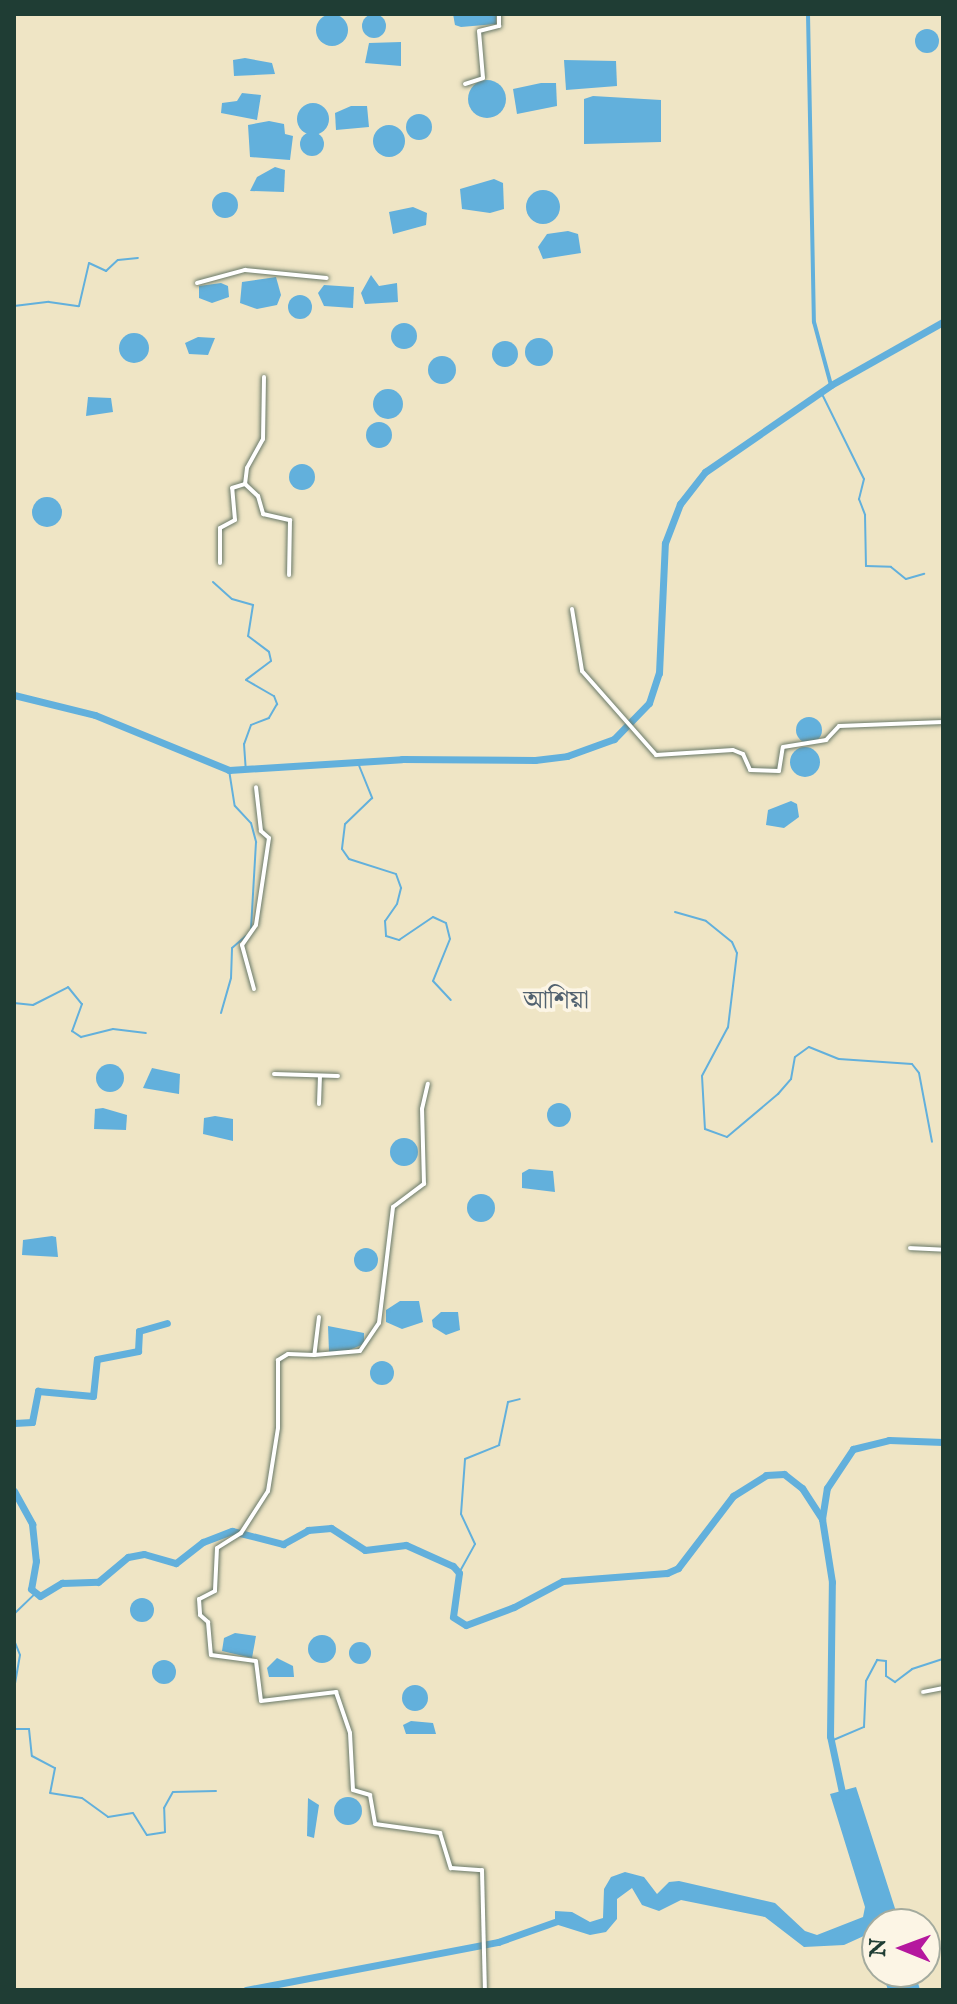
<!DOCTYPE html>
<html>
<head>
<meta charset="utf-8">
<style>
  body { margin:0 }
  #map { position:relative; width:957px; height:2004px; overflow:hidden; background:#efe5c5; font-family:"IM FELL English","Noto Serif Bengali",serif }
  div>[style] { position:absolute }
  .water>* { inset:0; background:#62b0dc }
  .round { border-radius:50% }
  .stream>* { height:2px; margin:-1px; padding:0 1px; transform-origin:1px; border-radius:1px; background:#62b0dc }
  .canal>* { height:4px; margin:-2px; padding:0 2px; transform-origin:2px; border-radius:2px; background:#62b0dc }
  .river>* { height:7px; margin:-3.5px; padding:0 3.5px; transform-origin:3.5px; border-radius:3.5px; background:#62b0dc }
  .roads { filter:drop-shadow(0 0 2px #687867) drop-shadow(0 0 2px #687867) }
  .street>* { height:4px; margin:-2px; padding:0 2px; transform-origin:2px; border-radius:2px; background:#fff }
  span { translate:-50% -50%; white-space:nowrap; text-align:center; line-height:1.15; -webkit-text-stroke:7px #fcf5e5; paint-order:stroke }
  .quarter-label { font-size:26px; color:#51616f }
  .frame { position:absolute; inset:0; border:16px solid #1f3d34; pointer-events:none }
  .north { position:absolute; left:861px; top:1908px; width:80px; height:80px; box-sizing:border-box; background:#fcf5e5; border:2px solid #a4ab9e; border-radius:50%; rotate:271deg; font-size:22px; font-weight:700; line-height:32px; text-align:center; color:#1f3d34 }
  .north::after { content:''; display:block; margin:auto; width:28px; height:36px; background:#b5179e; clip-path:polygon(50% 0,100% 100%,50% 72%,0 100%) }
</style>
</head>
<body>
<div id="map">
  <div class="water">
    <i style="clip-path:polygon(453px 14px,496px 14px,496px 24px,461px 27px,455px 25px)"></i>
    <i class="round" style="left:316px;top:14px;width:32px;height:32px"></i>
    <i class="round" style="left:362px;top:14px;width:24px;height:24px"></i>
    <i class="round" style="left:915px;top:29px;width:24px;height:24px"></i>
    <i style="clip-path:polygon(401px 42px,401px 66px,365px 63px,369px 43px)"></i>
    <i style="clip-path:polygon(245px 58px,272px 63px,275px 74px,234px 76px,233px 60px)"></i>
    <i style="clip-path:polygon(564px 60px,616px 61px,617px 86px,566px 90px)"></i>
    <i class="round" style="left:468px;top:80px;width:38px;height:38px"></i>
    <i style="clip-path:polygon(541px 83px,556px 83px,557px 106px,517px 114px,513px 89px)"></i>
    <i style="clip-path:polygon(242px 93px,261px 95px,257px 120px,221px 113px,222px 103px,237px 101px)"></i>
    <i style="clip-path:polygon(593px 96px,661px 100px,661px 142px,584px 144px,584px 99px)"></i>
    <i class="round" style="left:297px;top:103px;width:32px;height:32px"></i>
    <i style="clip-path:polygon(351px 106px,367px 106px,369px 127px,336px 130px,335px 113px)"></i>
    <i class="round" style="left:406px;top:114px;width:26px;height:26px"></i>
    <i style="clip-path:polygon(269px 121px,284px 124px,285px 134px,293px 136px,290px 160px,250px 157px,248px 125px)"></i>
    <i class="round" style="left:373px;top:125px;width:32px;height:32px"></i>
    <i class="round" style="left:300px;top:132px;width:24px;height:24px"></i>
    <i style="clip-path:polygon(275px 167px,285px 170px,284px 192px,250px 191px,257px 177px)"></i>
    <i style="clip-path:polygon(494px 179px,503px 183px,504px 209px,490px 213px,462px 209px,460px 189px)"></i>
    <i class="round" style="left:526px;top:190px;width:34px;height:34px"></i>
    <i class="round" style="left:212px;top:192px;width:26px;height:26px"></i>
    <i style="clip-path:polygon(413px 207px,427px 213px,426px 225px,393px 234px,389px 212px)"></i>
    <i style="clip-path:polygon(568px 231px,578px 234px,581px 253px,543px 259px,538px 247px,547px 234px)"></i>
    <i style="clip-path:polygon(371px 275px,379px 286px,397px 283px,398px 302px,365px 304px,361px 293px)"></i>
    <i style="clip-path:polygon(276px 277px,281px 295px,277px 305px,257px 309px,240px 303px,242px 282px)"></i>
    <i style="clip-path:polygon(221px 283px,228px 286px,229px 297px,212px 303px,199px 298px,199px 286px)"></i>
    <i style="clip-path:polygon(324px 285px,354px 287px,353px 308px,324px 306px,318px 293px)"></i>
    <i class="round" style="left:288px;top:295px;width:24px;height:24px"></i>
    <i class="round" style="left:391px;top:323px;width:26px;height:26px"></i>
    <i class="round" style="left:119px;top:333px;width:30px;height:30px"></i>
    <i style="clip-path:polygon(198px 337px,215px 338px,208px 355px,189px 354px,185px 343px)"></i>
    <i class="round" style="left:525px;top:338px;width:28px;height:28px"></i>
    <i class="round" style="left:492px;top:341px;width:26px;height:26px"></i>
    <i class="round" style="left:428px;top:356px;width:28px;height:28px"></i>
    <i class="round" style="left:373px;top:389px;width:30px;height:30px"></i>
    <i style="clip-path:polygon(88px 397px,111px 398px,113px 412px,86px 416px)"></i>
    <i class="round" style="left:366px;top:422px;width:26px;height:26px"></i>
    <i class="round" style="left:289px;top:464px;width:26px;height:26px"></i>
    <i class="round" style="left:32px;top:497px;width:30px;height:30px"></i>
    <i class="round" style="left:796px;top:717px;width:26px;height:26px"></i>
    <i class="round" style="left:790px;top:747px;width:30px;height:30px"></i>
    <i style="clip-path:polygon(791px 801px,797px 804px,799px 817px,784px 828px,766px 825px,768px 810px)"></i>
    <i class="round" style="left:96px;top:1064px;width:28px;height:28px"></i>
    <i style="clip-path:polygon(152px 1068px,180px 1074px,179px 1094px,143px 1088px)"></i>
    <i class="round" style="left:547px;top:1103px;width:24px;height:24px"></i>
    <i style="clip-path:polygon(103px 1108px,127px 1115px,126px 1130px,94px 1129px,95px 1109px)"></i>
    <i style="clip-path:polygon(215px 1116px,233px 1119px,233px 1141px,203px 1134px,204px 1118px)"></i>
    <i class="round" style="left:390px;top:1138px;width:28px;height:28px"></i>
    <i style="clip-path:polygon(529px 1169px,553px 1171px,555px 1192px,522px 1188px,522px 1173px)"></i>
    <i class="round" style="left:467px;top:1194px;width:28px;height:28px"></i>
    <i style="clip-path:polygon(52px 1236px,56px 1237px,58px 1257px,22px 1255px,23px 1240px)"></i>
    <i class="round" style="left:354px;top:1248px;width:24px;height:24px"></i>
    <i style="clip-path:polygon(400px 1301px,419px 1301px,423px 1322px,402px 1329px,386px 1322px,386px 1310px)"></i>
    <i style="clip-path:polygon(441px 1312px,458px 1312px,460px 1330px,446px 1335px,433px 1327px,432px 1320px)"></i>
    <i style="clip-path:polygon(328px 1326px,364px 1333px,364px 1344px,337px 1355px,329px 1352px)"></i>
    <i class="round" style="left:370px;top:1361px;width:24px;height:24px"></i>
    <i class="round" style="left:130px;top:1598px;width:24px;height:24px"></i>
    <i style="clip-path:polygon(235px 1633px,256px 1636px,252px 1658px,222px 1651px,224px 1638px)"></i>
    <i class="round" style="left:308px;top:1635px;width:28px;height:28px"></i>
    <i class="round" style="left:349px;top:1642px;width:22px;height:22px"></i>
    <i style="clip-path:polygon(277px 1658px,293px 1666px,294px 1677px,269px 1677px,267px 1668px)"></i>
    <i class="round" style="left:152px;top:1660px;width:24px;height:24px"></i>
    <i class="round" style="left:402px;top:1685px;width:26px;height:26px"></i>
    <i style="clip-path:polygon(411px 1721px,433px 1723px,436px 1734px,406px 1734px,403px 1725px)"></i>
    <i style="clip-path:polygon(856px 1787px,900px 1924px,877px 1924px,877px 1960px,866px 1935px,844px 1945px,804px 1947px,765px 1917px,681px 1900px,659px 1911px,642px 1905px,632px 1888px,617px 1899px,617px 1919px,606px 1932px,590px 1935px,555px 1924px,555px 1911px,572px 1912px,590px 1922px,603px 1918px,604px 1889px,611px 1877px,625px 1872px,644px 1877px,657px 1894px,669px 1882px,679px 1881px,775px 1903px,805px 1931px,817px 1935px,863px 1917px,865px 1907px,830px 1794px)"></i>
    <i class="round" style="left:334px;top:1797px;width:28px;height:28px"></i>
    <i style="clip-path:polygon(308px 1798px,319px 1805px,314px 1838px,307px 1836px)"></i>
    <i style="clip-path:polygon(882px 1972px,915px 1972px,920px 1990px,888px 1990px)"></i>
  </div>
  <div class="stream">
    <i style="left:14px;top:306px;width:35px;rotate:-7deg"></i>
    <i style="left:49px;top:302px;width:30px;rotate:8deg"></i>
    <i style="left:79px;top:306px;width:44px;rotate:-76.9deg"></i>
    <i style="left:89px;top:263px;width:19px;rotate:25deg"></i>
    <i style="left:106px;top:271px;width:16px;rotate:-43deg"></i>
    <i style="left:118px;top:260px;width:20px;rotate:-6deg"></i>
    <i style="left:821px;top:392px;width:97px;rotate:63.7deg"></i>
    <i style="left:864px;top:479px;width:21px;rotate:104deg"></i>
    <i style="left:859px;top:499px;width:17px;rotate:69deg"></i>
    <i style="left:865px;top:515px;width:51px;rotate:88.9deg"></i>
    <i style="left:866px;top:566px;width:25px;rotate:2deg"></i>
    <i style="left:891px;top:567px;width:19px;rotate:39deg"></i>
    <i style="left:906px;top:579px;width:19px;rotate:-16deg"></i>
    <i style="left:213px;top:582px;width:25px;rotate:42deg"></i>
    <i style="left:232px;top:599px;width:22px;rotate:16deg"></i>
    <i style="left:253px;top:605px;width:31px;rotate:99deg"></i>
    <i style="left:248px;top:636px;width:26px;rotate:37deg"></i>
    <i style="left:269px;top:652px;width:9px;rotate:77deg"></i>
    <i style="left:271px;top:661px;width:31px;rotate:143deg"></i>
    <i style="left:246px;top:680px;width:32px;rotate:30deg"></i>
    <i style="left:274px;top:696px;width:9px;rotate:69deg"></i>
    <i style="left:277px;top:704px;width:16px;rotate:120deg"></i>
    <i style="left:269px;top:718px;width:19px;rotate:159deg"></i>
    <i style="left:251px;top:725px;width:20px;rotate:110deg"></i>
    <i style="left:244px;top:744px;width:26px;rotate:86deg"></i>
    <i style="left:358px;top:763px;width:38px;rotate:68deg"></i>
    <i style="left:372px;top:798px;width:37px;rotate:136deg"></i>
    <i style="left:345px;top:824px;width:25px;rotate:97deg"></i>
    <i style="left:342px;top:849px;width:12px;rotate:55deg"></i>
    <i style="left:349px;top:859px;width:49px;rotate:17.7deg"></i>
    <i style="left:396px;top:874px;width:15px;rotate:70deg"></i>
    <i style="left:401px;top:888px;width:16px;rotate:104deg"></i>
    <i style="left:397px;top:904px;width:21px;rotate:125deg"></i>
    <i style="left:385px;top:921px;width:15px;rotate:86deg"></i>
    <i style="left:386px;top:936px;width:14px;rotate:17deg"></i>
    <i style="left:399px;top:940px;width:41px;rotate:-34.1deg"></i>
    <i style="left:433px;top:917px;width:14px;rotate:25deg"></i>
    <i style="left:446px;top:923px;width:16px;rotate:76deg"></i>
    <i style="left:450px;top:939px;width:45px;rotate:112deg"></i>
    <i style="left:433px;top:981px;width:26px;rotate:47deg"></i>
    <i style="left:229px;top:770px;width:36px;rotate:81deg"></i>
    <i style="left:235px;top:806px;width:23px;rotate:47deg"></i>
    <i style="left:251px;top:823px;width:20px;rotate:75deg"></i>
    <i style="left:256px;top:842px;width:86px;rotate:93.3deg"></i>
    <i style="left:675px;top:912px;width:32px;rotate:16deg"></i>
    <i style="left:706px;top:921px;width:33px;rotate:39deg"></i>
    <i style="left:732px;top:942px;width:12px;rotate:66deg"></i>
    <i style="left:737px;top:953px;width:75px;rotate:96.9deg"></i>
    <i style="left:728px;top:1027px;width:55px;rotate:118deg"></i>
    <i style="left:702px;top:1076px;width:53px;rotate:86.8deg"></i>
    <i style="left:705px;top:1129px;width:23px;rotate:20deg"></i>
    <i style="left:727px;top:1137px;width:67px;rotate:-40.1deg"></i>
    <i style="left:778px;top:1094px;width:20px;rotate:-49deg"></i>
    <i style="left:791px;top:1079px;width:22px;rotate:-80deg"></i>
    <i style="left:795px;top:1057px;width:17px;rotate:-36deg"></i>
    <i style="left:809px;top:1047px;width:32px;rotate:22deg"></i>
    <i style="left:839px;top:1059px;width:73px;rotate:3.9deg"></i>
    <i style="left:912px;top:1064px;width:11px;rotate:52deg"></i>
    <i style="left:919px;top:1073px;width:70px;rotate:79.3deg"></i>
    <i style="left:14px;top:1003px;width:19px;rotate:6deg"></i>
    <i style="left:33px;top:1005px;width:39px;rotate:-27deg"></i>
    <i style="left:68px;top:987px;width:22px;rotate:51deg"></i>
    <i style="left:82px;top:1004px;width:29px;rotate:110deg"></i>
    <i style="left:72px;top:1031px;width:11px;rotate:34deg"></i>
    <i style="left:81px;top:1037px;width:33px;rotate:-14deg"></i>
    <i style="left:113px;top:1029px;width:33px;rotate:7deg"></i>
    <i style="left:221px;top:1013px;width:36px;rotate:-74deg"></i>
    <i style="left:231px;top:978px;width:30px;rotate:-88deg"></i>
    <i style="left:232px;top:948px;width:18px;rotate:-41deg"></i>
    <i style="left:459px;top:1573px;width:33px;rotate:-61deg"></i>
    <i style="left:475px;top:1544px;width:33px;rotate:-115deg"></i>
    <i style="left:461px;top:1514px;width:55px;rotate:-85.8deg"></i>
    <i style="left:465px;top:1459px;width:37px;rotate:-22deg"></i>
    <i style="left:499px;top:1445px;width:44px;rotate:-78.2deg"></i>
    <i style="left:508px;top:1402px;width:12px;rotate:-14deg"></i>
    <i style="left:14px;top:1614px;width:29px;rotate:-44deg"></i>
    <i style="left:14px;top:1640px;width:16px;rotate:68deg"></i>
    <i style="left:20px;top:1655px;width:34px;rotate:100deg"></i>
    <i style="left:14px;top:1729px;width:15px"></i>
    <i style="left:29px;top:1729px;width:27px;rotate:84deg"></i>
    <i style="left:32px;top:1756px;width:26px;rotate:28deg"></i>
    <i style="left:55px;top:1768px;width:25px;rotate:101deg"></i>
    <i style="left:50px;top:1793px;width:32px;rotate:9deg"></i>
    <i style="left:82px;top:1798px;width:32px;rotate:36deg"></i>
    <i style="left:108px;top:1817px;width:25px;rotate:-9deg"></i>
    <i style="left:133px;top:1813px;width:26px;rotate:58deg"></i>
    <i style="left:147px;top:1835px;width:18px;rotate:-9deg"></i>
    <i style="left:165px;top:1832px;width:24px;rotate:-92deg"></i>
    <i style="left:164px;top:1808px;width:18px;rotate:-61deg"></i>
    <i style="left:173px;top:1792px;width:43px;rotate:-1.3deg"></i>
    <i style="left:831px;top:1741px;width:36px;rotate:-23deg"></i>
    <i style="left:864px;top:1727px;width:46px;rotate:-87.5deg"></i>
    <i style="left:866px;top:1681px;width:24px;rotate:-62deg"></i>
    <i style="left:877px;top:1660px;width:9px;rotate:6deg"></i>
    <i style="left:886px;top:1661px;width:15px;rotate:90deg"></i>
    <i style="left:886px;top:1676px;width:11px;rotate:34deg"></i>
    <i style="left:895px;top:1682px;width:21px;rotate:-37deg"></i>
    <i style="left:912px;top:1669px;width:33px;rotate:-18deg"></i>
  </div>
  <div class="canal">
    <i style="left:808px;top:14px;width:308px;rotate:88.9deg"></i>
    <i style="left:814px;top:322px;width:65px;rotate:74.9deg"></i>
  </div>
  <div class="river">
    <i style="left:14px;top:695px;width:83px;rotate:13.9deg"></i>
    <i style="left:95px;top:715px;width:145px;rotate:22.3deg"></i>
    <i style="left:229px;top:770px;width:173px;rotate:-3.6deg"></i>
    <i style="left:402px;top:759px;width:133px;rotate:0.4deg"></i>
    <i style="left:535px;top:760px;width:32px;rotate:-7deg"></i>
    <i style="left:567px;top:756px;width:50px;rotate:-19.9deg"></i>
    <i style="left:614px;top:739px;width:50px;rotate:-45.8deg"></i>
    <i style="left:649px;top:703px;width:32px;rotate:-72deg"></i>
    <i style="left:659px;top:673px;width:130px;rotate:-87.4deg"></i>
    <i style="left:665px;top:543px;width:42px;rotate:-69deg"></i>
    <i style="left:680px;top:504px;width:41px;rotate:-52deg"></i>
    <i style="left:705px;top:472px;width:153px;rotate:-34.6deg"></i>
    <i style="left:831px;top:385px;width:129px;rotate:-29.4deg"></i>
    <i style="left:14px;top:1423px;width:18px;rotate:-3deg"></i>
    <i style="left:32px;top:1422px;width:32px;rotate:-79deg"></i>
    <i style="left:38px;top:1391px;width:55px;rotate:5.2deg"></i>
    <i style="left:93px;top:1396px;width:37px;rotate:-84deg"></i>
    <i style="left:97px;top:1359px;width:42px;rotate:-11deg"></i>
    <i style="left:138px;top:1351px;width:20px;rotate:-87deg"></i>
    <i style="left:139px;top:1331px;width:29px;rotate:-16deg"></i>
    <i style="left:14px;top:1491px;width:38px;rotate:61deg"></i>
    <i style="left:32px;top:1524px;width:37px;rotate:84deg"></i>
    <i style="left:36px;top:1561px;width:28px;rotate:100deg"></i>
    <i style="left:31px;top:1589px;width:11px;rotate:38deg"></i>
    <i style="left:40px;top:1596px;width:26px;rotate:-31deg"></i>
    <i style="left:62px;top:1583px;width:36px;rotate:-2deg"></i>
    <i style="left:98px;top:1582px;width:39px;rotate:-40deg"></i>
    <i style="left:128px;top:1557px;width:16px;rotate:-11deg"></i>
    <i style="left:144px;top:1554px;width:33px;rotate:16deg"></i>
    <i style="left:176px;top:1563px;width:34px;rotate:-38deg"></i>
    <i style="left:203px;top:1542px;width:31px;rotate:-21deg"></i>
    <i style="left:232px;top:1531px;width:53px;rotate:14.3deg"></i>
    <i style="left:283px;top:1544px;width:29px;rotate:-29deg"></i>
    <i style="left:308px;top:1530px;width:23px;rotate:-5deg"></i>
    <i style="left:331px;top:1528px;width:40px;rotate:32.9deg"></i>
    <i style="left:365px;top:1550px;width:41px;rotate:-7deg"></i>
    <i style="left:406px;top:1545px;width:51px;rotate:24.1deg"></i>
    <i style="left:453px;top:1566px;width:9px;rotate:49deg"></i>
    <i style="left:459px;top:1573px;width:44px;rotate:97.8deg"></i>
    <i style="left:453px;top:1617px;width:15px;rotate:32deg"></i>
    <i style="left:466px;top:1625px;width:51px;rotate:-20.6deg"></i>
    <i style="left:514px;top:1607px;width:55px;rotate:-28deg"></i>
    <i style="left:563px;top:1581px;width:104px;rotate:-4.4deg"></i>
    <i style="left:667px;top:1573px;width:12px;rotate:-24deg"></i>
    <i style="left:678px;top:1568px;width:91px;rotate:-52.6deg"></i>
    <i style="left:733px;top:1496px;width:39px;rotate:-32deg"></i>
    <i style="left:766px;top:1475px;width:18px;rotate:-3deg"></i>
    <i style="left:784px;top:1474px;width:23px;rotate:38deg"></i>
    <i style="left:802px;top:1488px;width:37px;rotate:57deg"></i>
    <i style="left:843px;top:1797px;width:62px;rotate:-102deg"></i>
    <i style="left:830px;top:1736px;width:154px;rotate:-89.3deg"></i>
    <i style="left:832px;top:1582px;width:64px;rotate:-99deg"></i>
    <i style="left:822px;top:1519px;width:31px;rotate:-81deg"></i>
    <i style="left:827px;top:1488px;width:47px;rotate:-56.3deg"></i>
    <i style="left:853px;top:1449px;width:37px;rotate:-14deg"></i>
    <i style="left:889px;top:1440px;width:54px;rotate:2.1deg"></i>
    <i style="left:246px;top:1990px;width:257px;rotate:-10.8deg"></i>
    <i style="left:498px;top:1942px;width:69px;rotate:-19.5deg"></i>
  </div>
  <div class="roads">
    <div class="street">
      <i style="left:465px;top:84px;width:19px;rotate:-18deg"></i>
      <i style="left:483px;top:78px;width:47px;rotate:-94.9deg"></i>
      <i style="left:479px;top:31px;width:21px;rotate:-14deg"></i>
      <i style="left:499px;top:26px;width:12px;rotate:-90deg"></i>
      <i style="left:197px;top:283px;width:50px;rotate:-15.2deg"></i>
      <i style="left:245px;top:270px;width:82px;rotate:5.6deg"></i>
      <i style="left:264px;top:377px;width:62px;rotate:90.9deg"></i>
      <i style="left:263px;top:439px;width:33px;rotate:119deg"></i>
      <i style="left:247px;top:468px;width:16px;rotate:97deg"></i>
      <i style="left:245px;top:484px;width:18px;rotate:43deg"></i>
      <i style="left:258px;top:496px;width:19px;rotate:74deg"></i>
      <i style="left:263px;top:514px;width:28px;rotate:13deg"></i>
      <i style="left:290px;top:520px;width:55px;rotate:91deg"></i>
      <i style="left:220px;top:563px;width:35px;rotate:-90deg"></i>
      <i style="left:220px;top:528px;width:17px;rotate:-28deg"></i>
      <i style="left:235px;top:520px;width:32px;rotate:-95deg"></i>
      <i style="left:232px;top:488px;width:14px;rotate:-17deg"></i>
      <i style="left:572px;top:609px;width:63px;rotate:80.8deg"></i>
      <i style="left:582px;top:671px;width:112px;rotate:48.6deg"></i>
      <i style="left:656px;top:755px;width:77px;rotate:-3.7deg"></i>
      <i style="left:733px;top:750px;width:11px;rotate:22deg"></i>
      <i style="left:743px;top:754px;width:17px;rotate:66deg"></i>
      <i style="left:750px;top:770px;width:29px;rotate:2deg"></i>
      <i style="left:779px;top:771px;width:24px;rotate:-81deg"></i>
      <i style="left:783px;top:747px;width:44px;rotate:-9.2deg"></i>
      <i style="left:826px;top:740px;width:19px;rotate:-47deg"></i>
      <i style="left:839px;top:726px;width:104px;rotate:-2.2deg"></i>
      <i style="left:254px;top:989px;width:46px;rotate:-105.3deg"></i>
      <i style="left:242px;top:945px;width:24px;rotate:-55deg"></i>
      <i style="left:256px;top:925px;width:88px;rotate:-81.5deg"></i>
      <i style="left:269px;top:838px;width:11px;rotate:-139deg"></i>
      <i style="left:261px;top:831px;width:44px;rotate:-96.5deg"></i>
      <i style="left:274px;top:1074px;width:64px;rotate:1.8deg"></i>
      <i style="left:319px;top:1104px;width:27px;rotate:-88deg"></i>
      <i style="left:910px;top:1248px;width:33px;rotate:3deg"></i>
      <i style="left:319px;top:1317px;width:38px;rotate:97deg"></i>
      <i style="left:314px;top:1355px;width:26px;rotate:-178deg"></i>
      <i style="left:288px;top:1354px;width:12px;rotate:149deg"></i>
      <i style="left:278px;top:1360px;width:68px;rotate:90deg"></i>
      <i style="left:278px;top:1428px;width:64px;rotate:99deg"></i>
      <i style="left:268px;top:1491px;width:50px;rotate:122.7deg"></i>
      <i style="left:241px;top:1533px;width:28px;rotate:148deg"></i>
      <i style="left:217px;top:1548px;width:43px;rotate:92.7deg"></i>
      <i style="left:215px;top:1591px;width:18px;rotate:153deg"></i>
      <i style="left:199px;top:1599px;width:16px;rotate:86deg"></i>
      <i style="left:200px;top:1615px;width:11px;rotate:41deg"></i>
      <i style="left:208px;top:1622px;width:33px;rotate:85deg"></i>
      <i style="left:211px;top:1655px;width:45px;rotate:7.6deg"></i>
      <i style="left:256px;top:1661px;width:40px;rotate:82.9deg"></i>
      <i style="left:261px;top:1701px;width:76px;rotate:-6.8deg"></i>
      <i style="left:336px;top:1692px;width:43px;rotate:71.1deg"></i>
      <i style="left:350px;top:1733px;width:57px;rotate:87deg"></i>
      <i style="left:353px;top:1790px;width:18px;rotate:16deg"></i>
      <i style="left:370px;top:1795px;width:29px;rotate:80deg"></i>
      <i style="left:375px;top:1824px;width:66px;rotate:7.9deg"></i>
      <i style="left:440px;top:1833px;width:37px;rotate:73deg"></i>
      <i style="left:451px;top:1868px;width:31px;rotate:4deg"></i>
      <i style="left:482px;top:1870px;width:120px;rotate:88.6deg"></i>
      <i style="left:314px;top:1355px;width:46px;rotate:-5deg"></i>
      <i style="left:360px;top:1351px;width:34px;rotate:-56deg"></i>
      <i style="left:379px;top:1323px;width:117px;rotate:-83.1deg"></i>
      <i style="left:393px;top:1207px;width:39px;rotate:-37deg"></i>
      <i style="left:424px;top:1184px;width:75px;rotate:-91.5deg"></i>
      <i style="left:422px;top:1109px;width:26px;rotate:-77deg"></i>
      <i style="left:923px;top:1692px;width:20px;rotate:-11deg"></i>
    </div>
  </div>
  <div class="quarter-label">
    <span style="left:556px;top:1001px">আশিয়া</span>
  </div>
  <div class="frame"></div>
  <div class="north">N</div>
</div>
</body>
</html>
